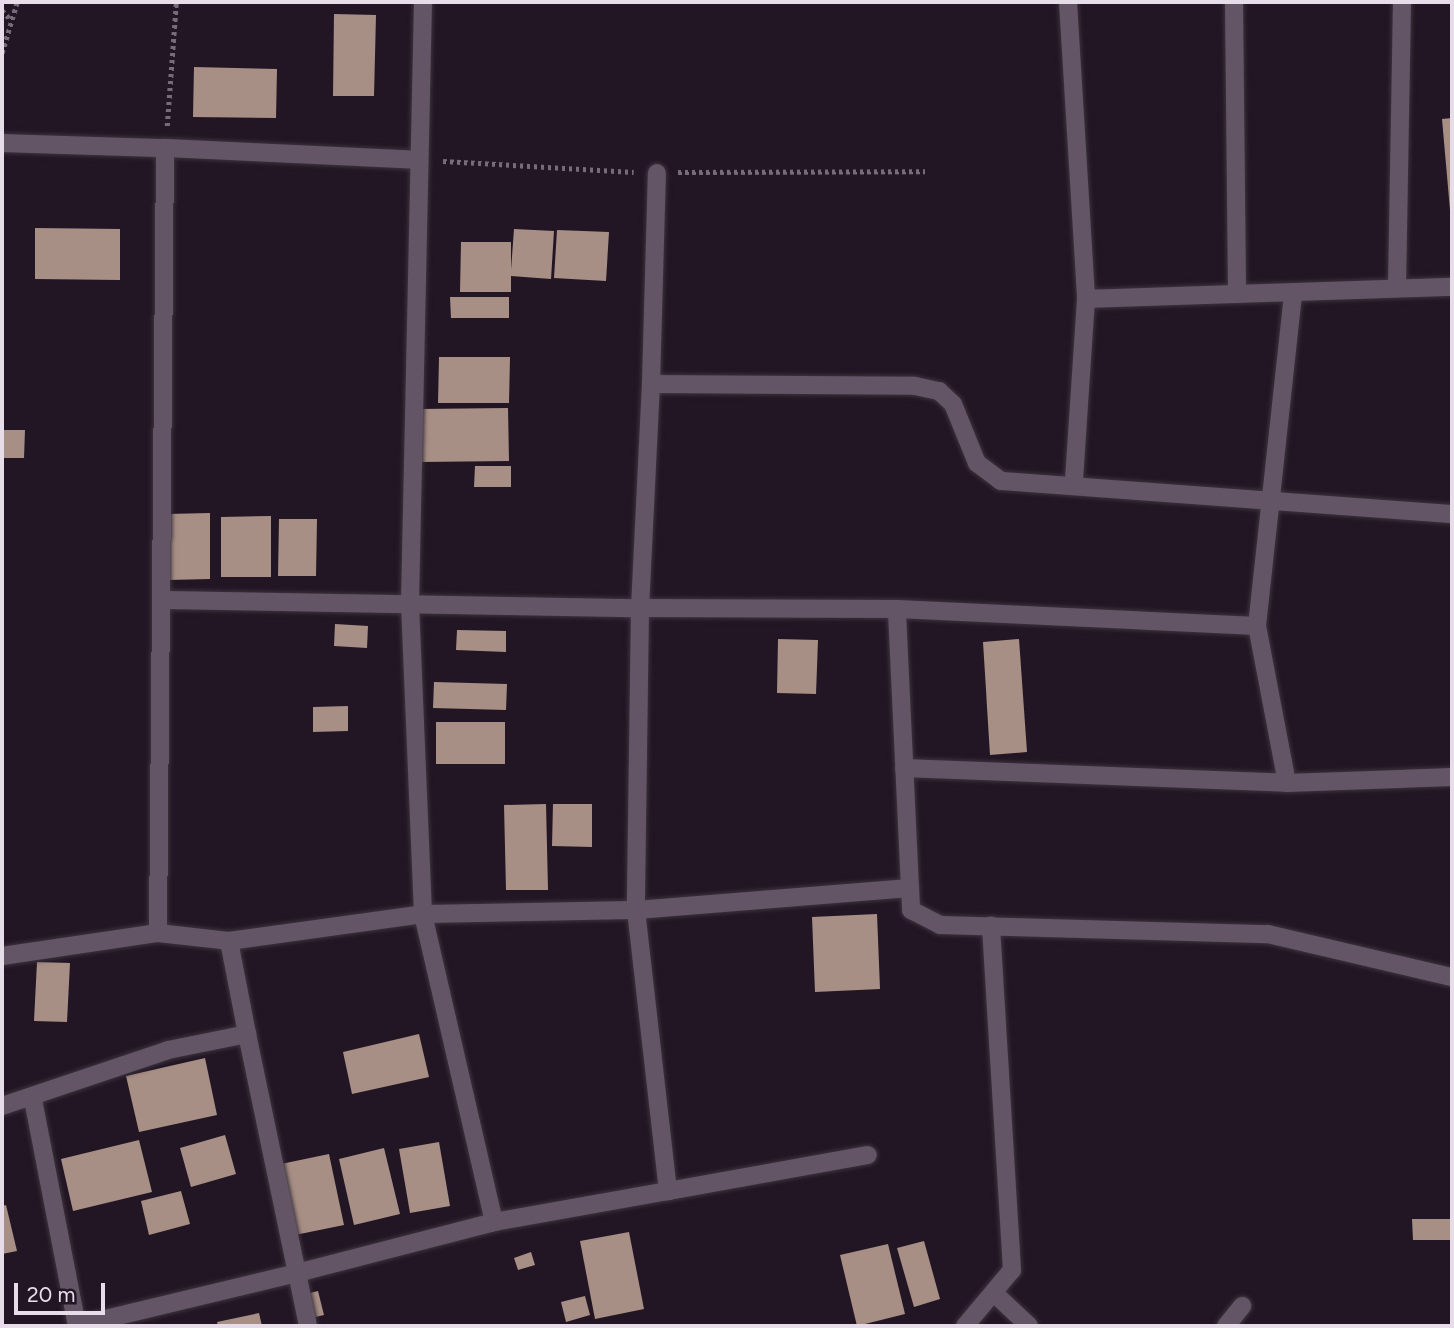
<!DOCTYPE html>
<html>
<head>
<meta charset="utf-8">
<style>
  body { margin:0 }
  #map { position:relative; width:1454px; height:1328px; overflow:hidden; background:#231624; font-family:Figtree,sans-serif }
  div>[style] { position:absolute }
  .building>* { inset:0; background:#a88f86 }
  .path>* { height:4.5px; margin-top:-2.25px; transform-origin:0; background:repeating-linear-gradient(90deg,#766b78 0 3.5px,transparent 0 7px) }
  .roads { filter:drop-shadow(0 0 2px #3c333d) drop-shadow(0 0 2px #3c333d) }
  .minor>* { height:18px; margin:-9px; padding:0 9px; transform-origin:9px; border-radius:9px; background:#645566 }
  span { translate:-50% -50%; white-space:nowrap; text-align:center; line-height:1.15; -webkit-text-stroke:7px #231624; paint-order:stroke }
  .frame { position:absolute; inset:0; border:4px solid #e6dde8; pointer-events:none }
  .scale { position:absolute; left:14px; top:1283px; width:91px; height:32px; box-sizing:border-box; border:4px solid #e6dde8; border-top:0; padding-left:9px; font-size:21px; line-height:24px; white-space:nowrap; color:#e6dde8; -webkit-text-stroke:5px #231624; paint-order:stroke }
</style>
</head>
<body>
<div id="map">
  <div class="building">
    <i style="clip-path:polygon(334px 14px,376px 15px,374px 96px,333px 96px)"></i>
    <i style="clip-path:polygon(194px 67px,277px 69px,276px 118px,193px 117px)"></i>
    <i style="clip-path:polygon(1452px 118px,1452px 210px,1450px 210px,1442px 119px)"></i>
    <i style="clip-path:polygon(35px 228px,120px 229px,120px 280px,35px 279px)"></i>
    <i style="clip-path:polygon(514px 229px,554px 231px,551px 279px,511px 276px,511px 292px,460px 292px,461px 242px,511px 242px,511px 270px)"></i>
    <i style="clip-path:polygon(557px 230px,609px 232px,606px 281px,554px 278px)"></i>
    <i style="clip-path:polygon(450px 297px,509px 297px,509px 318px,451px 318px)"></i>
    <i style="clip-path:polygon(439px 357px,510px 357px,509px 403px,438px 403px)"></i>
    <i style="clip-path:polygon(508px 408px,509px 461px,421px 462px,420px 409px)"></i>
    <i style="clip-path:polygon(4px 430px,25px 430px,24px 458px,3px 458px)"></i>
    <i style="clip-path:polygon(475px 466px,511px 466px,511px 487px,474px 487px)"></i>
    <i style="clip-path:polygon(210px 513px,210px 579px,168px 580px,167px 514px)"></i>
    <i style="clip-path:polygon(271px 516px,271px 577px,221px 577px,221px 517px)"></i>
    <i style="clip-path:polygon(279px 519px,317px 519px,316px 576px,278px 576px)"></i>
    <i style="clip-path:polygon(335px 624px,368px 626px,367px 648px,334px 646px)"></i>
    <i style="clip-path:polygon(457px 630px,506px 631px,506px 652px,456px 650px)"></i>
    <i style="clip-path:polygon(778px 639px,818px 640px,816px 694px,777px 693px)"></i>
    <i style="clip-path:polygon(1019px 639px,1027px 752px,990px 755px,983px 642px)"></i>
    <i style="clip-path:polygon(434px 682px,507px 684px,506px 710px,433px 708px)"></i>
    <i style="clip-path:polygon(348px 706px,348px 731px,313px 732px,313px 707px)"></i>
    <i style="clip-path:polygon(436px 722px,505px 722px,505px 764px,436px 764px)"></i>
    <i style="clip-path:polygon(546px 804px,548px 890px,506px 890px,504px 805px)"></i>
    <i style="clip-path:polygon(553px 804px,592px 804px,592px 847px,552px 846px)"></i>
    <i style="clip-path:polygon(877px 914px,880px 989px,815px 992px,812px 917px)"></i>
    <i style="clip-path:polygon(37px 962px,70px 963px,67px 1022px,34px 1021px)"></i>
    <i style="clip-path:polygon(419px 1034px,429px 1077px,352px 1094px,343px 1052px)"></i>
    <i style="clip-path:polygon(205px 1058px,217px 1115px,139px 1132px,126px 1076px)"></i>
    <i style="clip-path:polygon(225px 1135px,236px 1174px,191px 1187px,180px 1148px)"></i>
    <i style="clip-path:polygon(139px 1140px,152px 1192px,73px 1211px,61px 1159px)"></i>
    <i style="clip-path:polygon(439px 1142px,450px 1206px,410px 1213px,399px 1149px)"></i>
    <i style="clip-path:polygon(384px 1148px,400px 1214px,354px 1225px,339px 1159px)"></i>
    <i style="clip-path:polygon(329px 1154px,344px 1225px,295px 1235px,281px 1164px)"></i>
    <i style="clip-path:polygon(181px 1191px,190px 1224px,149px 1235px,141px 1201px)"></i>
    <i style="clip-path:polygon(6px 1205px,17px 1251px,2px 1254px,2px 1206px)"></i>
    <i style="clip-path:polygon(1412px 1219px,1452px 1219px,1452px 1240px,1413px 1240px)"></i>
    <i style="clip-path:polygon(629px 1232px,644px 1309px,595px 1319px,580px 1241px)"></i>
    <i style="clip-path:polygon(924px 1241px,940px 1299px,914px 1307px,897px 1248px)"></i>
    <i style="clip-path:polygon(888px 1244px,905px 1314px,857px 1326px,840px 1255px)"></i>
    <i style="clip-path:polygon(531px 1252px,535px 1265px,518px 1270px,514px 1258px)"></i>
    <i style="clip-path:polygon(318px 1291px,324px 1315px,307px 1319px,302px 1295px)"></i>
    <i style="clip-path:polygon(585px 1296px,590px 1315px,566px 1322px,561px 1302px)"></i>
    <i style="clip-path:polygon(259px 1313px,262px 1326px,218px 1326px,217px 1322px)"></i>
  </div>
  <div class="path">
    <i style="left:2px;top:10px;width:12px;rotate:48deg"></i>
    <i style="left:2px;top:53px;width:53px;rotate:-73.6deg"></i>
    <i style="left:167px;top:126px;width:124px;rotate:-85.8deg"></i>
    <i style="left:443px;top:161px;width:191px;rotate:3.3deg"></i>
    <i style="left:678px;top:172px;width:247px;rotate:-0.2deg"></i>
  </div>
  <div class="roads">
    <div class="minor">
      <i style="left:1068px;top:2px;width:298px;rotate:86.5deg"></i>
      <i style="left:1086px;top:299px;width:183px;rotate:93.8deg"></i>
      <i style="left:1234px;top:2px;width:292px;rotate:89.4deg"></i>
      <i style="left:2px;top:143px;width:163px;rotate:1.8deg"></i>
      <i style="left:165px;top:148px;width:785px;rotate:90.51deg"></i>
      <i style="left:158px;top:933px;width:71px;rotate:6.4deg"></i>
      <i style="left:229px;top:941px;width:196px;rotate:-7.9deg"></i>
      <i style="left:423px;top:914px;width:312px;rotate:-92.4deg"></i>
      <i style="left:410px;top:602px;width:600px;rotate:-88.76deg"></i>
      <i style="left:165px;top:148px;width:253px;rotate:2.7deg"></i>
      <i style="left:1397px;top:288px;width:286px;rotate:-89deg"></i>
      <i style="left:1086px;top:299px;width:366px;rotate:-1.9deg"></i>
      <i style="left:651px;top:384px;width:211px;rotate:-88.4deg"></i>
      <i style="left:161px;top:600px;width:479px;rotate:1deg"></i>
      <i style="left:640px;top:608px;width:302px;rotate:90.8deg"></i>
      <i style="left:636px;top:910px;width:275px;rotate:-4.6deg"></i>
      <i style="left:910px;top:888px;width:279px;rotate:-92.7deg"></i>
      <i style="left:1257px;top:626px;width:360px;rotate:-177.3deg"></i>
      <i style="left:897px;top:609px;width:257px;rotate:-179.8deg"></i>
      <i style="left:640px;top:608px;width:224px;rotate:-87.2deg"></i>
      <i style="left:651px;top:384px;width:264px;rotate:0.4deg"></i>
      <i style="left:915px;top:386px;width:25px;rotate:12deg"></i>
      <i style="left:939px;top:391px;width:19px;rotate:43deg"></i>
      <i style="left:953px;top:404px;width:64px;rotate:67.9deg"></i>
      <i style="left:977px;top:463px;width:30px;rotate:37deg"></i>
      <i style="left:1001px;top:481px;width:452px;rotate:4.2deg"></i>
      <i style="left:904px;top:768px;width:383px;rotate:2.2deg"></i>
      <i style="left:1287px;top:783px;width:165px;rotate:-2.1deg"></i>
      <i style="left:1287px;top:783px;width:160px;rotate:-100.8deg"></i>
      <i style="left:1257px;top:626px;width:336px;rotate:-83.8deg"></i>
      <i style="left:910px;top:888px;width:22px;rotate:87deg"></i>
      <i style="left:911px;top:910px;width:33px;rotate:27deg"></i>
      <i style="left:940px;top:925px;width:328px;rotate:1.6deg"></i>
      <i style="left:1268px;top:934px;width:189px;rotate:13.2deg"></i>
      <i style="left:229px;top:941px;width:95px;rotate:79deg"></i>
      <i style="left:2px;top:956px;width:158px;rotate:-8.4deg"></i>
      <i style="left:2px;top:1106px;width:175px;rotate:-18.6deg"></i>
      <i style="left:168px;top:1050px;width:81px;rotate:-11.4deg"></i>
      <i style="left:247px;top:1034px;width:244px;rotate:78.2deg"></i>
      <i style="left:297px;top:1273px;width:226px;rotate:166.5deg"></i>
      <i style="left:77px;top:1326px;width:230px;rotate:-101deg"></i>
      <i style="left:668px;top:1191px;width:203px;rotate:-10.2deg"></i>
      <i style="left:994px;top:1293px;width:48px;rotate:43.3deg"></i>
      <i style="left:308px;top:1326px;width:54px;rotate:-101.7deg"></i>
      <i style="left:297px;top:1273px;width:203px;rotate:-14.5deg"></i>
      <i style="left:494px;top:1222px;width:316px;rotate:-103deg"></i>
      <i style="left:423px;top:914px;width:213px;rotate:-1.1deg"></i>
      <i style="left:636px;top:910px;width:283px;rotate:83.5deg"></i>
      <i style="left:668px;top:1191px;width:177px;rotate:169.9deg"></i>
      <i style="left:965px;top:1326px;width:73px;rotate:-50deg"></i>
      <i style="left:1012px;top:1270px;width:345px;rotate:-93.5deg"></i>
      <i style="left:1226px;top:1326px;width:26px;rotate:-51deg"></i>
    </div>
  </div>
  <div class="frame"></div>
  <div class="scale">20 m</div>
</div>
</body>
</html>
